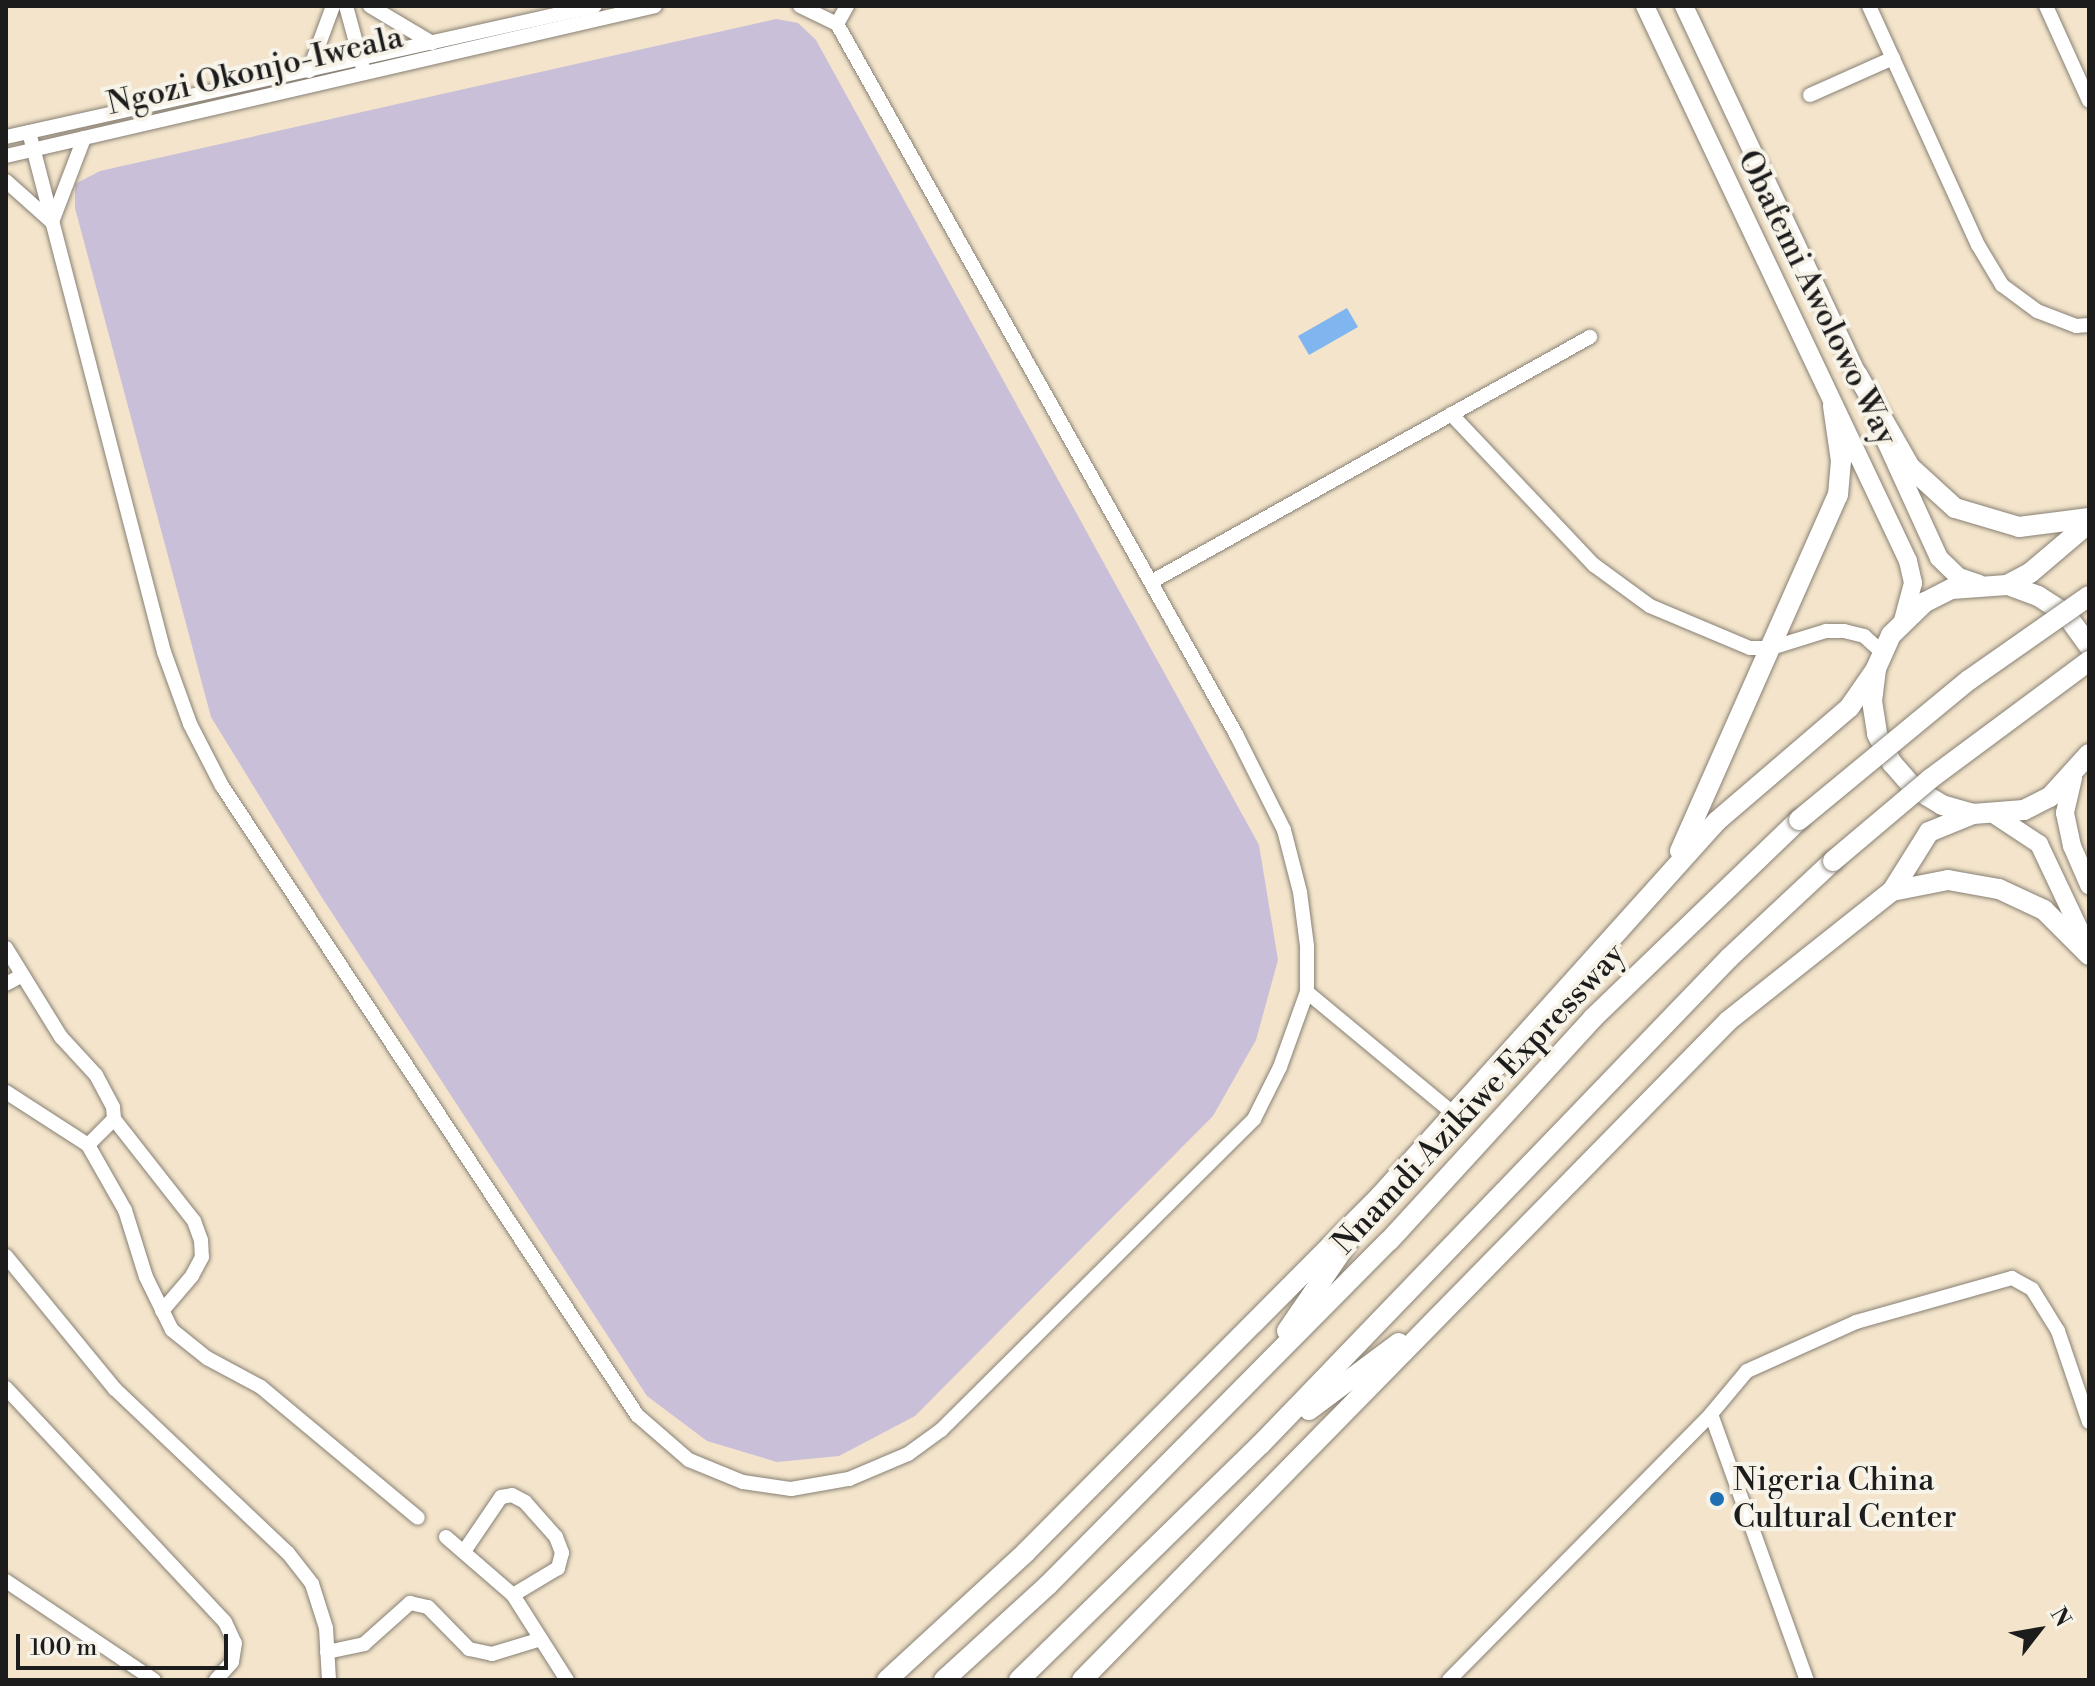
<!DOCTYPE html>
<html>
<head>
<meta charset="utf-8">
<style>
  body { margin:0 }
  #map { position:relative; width:2095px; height:1686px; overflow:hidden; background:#f3e4cb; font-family:"Libre Bodoni",serif }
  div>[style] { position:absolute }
  .industrial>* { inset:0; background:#c9bfd8 }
  .water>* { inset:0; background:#80b6ef }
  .roads { filter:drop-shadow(0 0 2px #888074) drop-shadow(0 0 2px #888074) }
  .minor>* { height:14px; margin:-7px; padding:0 7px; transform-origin:7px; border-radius:7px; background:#fff }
  .major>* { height:18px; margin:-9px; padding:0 9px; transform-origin:9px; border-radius:9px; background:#fff }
  .highway>* { height:20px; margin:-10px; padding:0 10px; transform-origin:10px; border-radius:10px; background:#fff }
  .bridges { filter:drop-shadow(0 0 2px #888074) drop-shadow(0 0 2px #888074) }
  .highway-bridge>* { height:20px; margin:-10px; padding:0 10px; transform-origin:10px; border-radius:10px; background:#fff }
  .dots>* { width:22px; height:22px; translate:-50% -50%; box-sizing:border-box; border:4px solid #f7f3e8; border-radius:50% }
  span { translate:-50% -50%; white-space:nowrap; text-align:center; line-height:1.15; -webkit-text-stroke:8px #f7f3e8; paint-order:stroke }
  .street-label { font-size:32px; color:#1c1c1c }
  .poi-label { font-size:32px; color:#1c1c1c }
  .left { translate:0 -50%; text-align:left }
  .frame { position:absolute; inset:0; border:8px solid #1c1c1c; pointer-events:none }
  .north { position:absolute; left:1999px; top:1590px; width:80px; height:80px; -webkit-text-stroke:6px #f7f3e8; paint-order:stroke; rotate:59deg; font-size:22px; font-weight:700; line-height:32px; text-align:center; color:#1c1c1c }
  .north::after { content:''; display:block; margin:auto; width:28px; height:36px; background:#1c1c1c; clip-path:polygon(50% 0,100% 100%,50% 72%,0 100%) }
  .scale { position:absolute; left:16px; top:1634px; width:212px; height:36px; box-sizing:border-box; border:4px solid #1c1c1c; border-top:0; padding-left:10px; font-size:24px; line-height:28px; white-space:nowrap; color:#1c1c1c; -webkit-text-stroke:6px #f7f3e8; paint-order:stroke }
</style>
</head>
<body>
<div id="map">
  <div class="industrial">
    <i style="clip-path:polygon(776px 19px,798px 23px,816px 40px,1259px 845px,1278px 960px,1256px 1040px,1213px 1116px,915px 1416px,839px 1456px,777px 1462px,707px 1441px,647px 1396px,321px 896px,211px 717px,75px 208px,75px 184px,100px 171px)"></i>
  </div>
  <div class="water">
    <i style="clip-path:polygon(1347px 308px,1358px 327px,1309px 355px,1298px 336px)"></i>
  </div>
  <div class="roads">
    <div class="minor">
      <i style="left:346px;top:6px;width:64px;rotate:74.7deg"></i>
      <i style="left:370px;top:6px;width:72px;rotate:30.8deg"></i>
      <i style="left:1869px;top:6px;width:263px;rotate:65.5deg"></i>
      <i style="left:1978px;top:245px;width:47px;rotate:59deg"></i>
      <i style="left:2002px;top:285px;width:44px;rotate:36.6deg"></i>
      <i style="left:2037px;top:311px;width:42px;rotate:21deg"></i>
      <i style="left:2076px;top:326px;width:13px;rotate:-4deg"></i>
      <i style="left:2046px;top:6px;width:104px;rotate:65.6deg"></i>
      <i style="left:837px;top:24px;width:21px;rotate:-61deg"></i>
      <i style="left:309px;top:71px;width:69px;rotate:-69.7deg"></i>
      <i style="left:1810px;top:95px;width:91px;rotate:-24deg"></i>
      <i style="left:29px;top:132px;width:537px;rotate:75.45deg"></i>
      <i style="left:164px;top:652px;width:77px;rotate:70.1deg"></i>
      <i style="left:190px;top:724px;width:70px;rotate:62.7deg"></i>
      <i style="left:222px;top:786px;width:754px;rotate:56.58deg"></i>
      <i style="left:637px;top:1415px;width:69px;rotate:40.9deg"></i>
      <i style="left:689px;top:1460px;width:58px;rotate:22.2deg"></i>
      <i style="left:743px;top:1482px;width:49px;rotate:8.3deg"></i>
      <i style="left:791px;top:1489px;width:59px;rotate:-9.8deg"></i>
      <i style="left:849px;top:1479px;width:64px;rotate:-23deg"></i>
      <i style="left:908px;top:1454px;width:41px;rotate:-36deg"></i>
      <i style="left:941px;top:1430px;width:441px;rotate:-44.8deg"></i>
      <i style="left:1254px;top:1119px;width:58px;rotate:-63.4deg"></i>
      <i style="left:1280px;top:1067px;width:80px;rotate:-70.2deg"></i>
      <i style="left:1307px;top:992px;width:46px;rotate:-90deg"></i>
      <i style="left:1307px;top:946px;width:54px;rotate:-97.4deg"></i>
      <i style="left:1300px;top:892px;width:64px;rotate:-104.5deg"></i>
      <i style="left:1284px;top:830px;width:107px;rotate:-116.6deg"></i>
      <i style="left:1236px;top:734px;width:814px;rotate:-119.33deg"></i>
      <i style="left:837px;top:24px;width:41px;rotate:-154.1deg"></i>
      <i style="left:6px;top:137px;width:603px;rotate:-12.54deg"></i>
      <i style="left:6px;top:156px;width:666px;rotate:-13.01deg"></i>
      <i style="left:6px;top:181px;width:62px;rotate:41.7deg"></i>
      <i style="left:52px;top:222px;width:90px;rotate:-69.1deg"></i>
      <i style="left:1451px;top:414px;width:208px;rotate:46.6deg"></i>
      <i style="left:1594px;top:565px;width:69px;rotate:36.2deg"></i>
      <i style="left:1650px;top:606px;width:108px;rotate:22.8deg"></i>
      <i style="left:1750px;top:648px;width:21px"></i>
      <i style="left:1771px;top:648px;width:58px;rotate:-17.2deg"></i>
      <i style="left:1826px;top:631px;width:18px"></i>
      <i style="left:1844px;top:631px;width:21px;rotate:14deg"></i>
      <i style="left:1864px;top:636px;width:24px;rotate:42deg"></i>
      <i style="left:1151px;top:582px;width:503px;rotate:-29.17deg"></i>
      <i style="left:6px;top:948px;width:105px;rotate:58.3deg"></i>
      <i style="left:61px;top:1037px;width:52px;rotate:47.4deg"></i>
      <i style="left:96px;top:1075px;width:36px;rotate:62deg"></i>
      <i style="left:113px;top:1107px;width:12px;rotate:85deg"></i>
      <i style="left:114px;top:1119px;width:37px;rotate:135deg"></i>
      <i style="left:6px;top:984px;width:18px;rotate:-29deg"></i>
      <i style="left:1307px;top:992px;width:191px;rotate:39.7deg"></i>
      <i style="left:6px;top:1092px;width:98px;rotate:32.9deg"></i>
      <i style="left:88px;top:1145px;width:75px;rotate:60.4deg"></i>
      <i style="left:125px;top:1210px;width:70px;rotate:72.6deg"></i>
      <i style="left:146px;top:1277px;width:59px;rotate:63.9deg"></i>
      <i style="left:172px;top:1330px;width:45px;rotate:38.7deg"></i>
      <i style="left:207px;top:1358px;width:61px;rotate:28.2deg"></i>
      <i style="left:261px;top:1387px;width:204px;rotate:39.8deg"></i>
      <i style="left:114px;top:1119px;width:130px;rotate:51.9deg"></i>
      <i style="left:194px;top:1221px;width:20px;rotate:70deg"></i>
      <i style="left:201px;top:1240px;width:17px;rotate:87deg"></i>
      <i style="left:202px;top:1257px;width:21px;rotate:118deg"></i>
      <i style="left:192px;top:1276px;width:46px;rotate:130.6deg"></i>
      <i style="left:6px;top:1256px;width:172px;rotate:50.7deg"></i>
      <i style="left:115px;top:1389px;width:238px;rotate:43.5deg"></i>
      <i style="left:288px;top:1553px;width:39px;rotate:52deg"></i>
      <i style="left:312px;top:1584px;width:46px;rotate:72.3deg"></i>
      <i style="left:326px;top:1628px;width:52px;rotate:86.7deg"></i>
      <i style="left:6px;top:1388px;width:320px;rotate:46.9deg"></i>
      <i style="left:225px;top:1622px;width:23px;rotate:65deg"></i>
      <i style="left:235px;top:1643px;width:19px;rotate:99deg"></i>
      <i style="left:232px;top:1662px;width:24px;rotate:132deg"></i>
      <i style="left:1711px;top:1414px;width:283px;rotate:70.2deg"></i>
      <i style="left:446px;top:1537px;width:89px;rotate:40.9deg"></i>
      <i style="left:513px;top:1595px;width:101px;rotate:57.6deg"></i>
      <i style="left:465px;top:1550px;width:64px;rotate:-55.8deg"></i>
      <i style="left:501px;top:1497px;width:11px;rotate:-10deg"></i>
      <i style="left:512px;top:1495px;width:15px;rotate:28deg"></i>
      <i style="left:525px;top:1502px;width:47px;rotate:48.5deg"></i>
      <i style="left:556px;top:1537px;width:17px;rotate:69deg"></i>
      <i style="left:562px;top:1553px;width:16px;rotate:105deg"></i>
      <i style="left:558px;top:1568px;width:52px;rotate:149deg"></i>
      <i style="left:6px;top:1581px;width:178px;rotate:33.8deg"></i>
      <i style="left:327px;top:1652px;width:38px;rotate:-12deg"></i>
      <i style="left:364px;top:1644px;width:62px;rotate:-41.7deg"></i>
      <i style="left:410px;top:1603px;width:18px;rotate:13deg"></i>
      <i style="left:428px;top:1607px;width:59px;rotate:45.7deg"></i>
      <i style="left:469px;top:1649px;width:24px;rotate:12deg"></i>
      <i style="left:492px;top:1654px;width:51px;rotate:-17deg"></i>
      <i style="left:1449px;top:1680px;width:373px;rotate:-45.4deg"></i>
      <i style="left:1711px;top:1414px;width:56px;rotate:-50.1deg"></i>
      <i style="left:1747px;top:1371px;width:120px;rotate:-24.2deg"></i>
      <i style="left:1856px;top:1322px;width:162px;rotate:-15.8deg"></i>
      <i style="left:2012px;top:1278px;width:23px;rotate:29deg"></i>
      <i style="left:2032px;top:1289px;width:49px;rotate:58.2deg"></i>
      <i style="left:2058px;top:1331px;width:96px;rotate:71.2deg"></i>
    </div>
    <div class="major">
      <i style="left:1645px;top:6px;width:614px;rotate:64.64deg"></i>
      <i style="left:1908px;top:561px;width:23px;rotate:77deg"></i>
      <i style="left:1913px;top:583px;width:38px;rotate:105deg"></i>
      <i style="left:1684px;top:6px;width:421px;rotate:64.8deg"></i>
      <i style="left:1877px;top:422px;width:149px;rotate:65.5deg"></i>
      <i style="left:1939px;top:558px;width:28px;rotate:44deg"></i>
      <i style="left:1959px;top:577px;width:21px;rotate:19deg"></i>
      <i style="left:2073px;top:778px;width:36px;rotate:103deg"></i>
      <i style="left:2065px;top:813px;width:34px;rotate:78deg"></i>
      <i style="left:2072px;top:846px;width:43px;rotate:66.4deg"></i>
      <i style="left:1995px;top:815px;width:53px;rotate:33.4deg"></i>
      <i style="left:2039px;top:844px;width:117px;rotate:64.7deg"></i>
    </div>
    <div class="highway">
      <i style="left:1857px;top:374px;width:107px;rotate:60.3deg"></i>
      <i style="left:1910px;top:467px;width:61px;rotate:42.3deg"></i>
      <i style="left:1955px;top:508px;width:67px;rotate:16.5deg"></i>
      <i style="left:2019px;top:527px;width:71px;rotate:-7.3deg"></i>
      <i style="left:2007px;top:585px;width:26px;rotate:-28deg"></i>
      <i style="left:2030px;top:573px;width:77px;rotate:-40.3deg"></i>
      <i style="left:2089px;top:646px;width:39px;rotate:-126deg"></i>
      <i style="left:2066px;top:614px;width:33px;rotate:-147deg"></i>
      <i style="left:2038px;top:596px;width:33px;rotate:-160deg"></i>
      <i style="left:2007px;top:585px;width:56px;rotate:175.9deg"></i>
      <i style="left:1951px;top:589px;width:29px;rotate:153deg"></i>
      <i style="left:1925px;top:602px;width:47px;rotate:135.9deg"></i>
      <i style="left:1891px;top:635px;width:37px;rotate:114deg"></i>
      <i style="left:1876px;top:669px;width:32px;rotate:97deg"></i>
      <i style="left:1872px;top:701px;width:33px;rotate:81deg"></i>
      <i style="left:1877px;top:734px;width:33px;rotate:63deg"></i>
      <i style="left:1892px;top:763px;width:33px;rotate:49deg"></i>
      <i style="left:1914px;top:788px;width:33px;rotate:31deg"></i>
      <i style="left:1942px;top:805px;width:32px;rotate:16deg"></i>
      <i style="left:1973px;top:814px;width:51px;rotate:-4.5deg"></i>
      <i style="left:2024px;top:810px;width:29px;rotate:-27deg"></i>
      <i style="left:2050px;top:797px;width:58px;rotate:-47.8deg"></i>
      <i style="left:1680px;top:851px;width:389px;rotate:-66.1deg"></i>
      <i style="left:1838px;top:495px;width:34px;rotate:-85deg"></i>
      <i style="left:1841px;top:461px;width:56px;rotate:-98.3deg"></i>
      <i style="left:1892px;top:891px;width:57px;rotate:-11.1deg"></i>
      <i style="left:1948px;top:880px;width:52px;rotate:10deg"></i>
      <i style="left:1999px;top:889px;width:50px;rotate:25deg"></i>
      <i style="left:2044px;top:910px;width:64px;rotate:45deg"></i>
      <i style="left:1287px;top:1331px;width:108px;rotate:-55.6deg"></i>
      <i style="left:1309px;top:1410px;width:112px;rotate:-36.7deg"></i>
      <i style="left:887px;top:1680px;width:189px;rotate:-42.6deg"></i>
      <i style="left:1026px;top:1552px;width:502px;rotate:-45.16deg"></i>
      <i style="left:1380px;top:1196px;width:504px;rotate:-48.06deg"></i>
      <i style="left:1717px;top:821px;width:174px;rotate:-40.6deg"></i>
      <i style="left:1849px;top:708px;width:47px;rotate:-55.3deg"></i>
      <i style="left:944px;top:1680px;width:141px;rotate:-42.4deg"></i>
      <i style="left:1048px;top:1585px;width:484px;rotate:-45.3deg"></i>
      <i style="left:1389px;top:1241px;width:302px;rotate:-47.5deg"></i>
      <i style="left:1593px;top:1018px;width:286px;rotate:-43.9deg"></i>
      <i style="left:1019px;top:1680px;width:337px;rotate:-44.3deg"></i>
      <i style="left:1260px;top:1445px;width:676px;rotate:-46.08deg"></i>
      <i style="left:1729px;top:958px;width:142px;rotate:-43deg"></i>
      <i style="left:1082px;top:1680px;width:923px;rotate:-45.57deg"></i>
      <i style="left:1728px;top:1021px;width:209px;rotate:-38.4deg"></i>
      <i style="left:1892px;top:891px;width:70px;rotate:-57.9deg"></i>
      <i style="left:1929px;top:832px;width:48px;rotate:-22.2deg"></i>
    </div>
  </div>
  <div class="bridges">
    <div class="highway-bridge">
      <i style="left:1799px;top:820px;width:220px;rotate:-39.5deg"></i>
      <i style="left:1969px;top:680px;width:146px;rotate:-35deg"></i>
      <i style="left:1833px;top:861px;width:127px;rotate:-40.2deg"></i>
      <i style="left:1930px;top:779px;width:198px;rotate:-36.6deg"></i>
    </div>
  </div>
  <div class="dots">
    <i style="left:1717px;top:1499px;background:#1f6fb2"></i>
  </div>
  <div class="street-label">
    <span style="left:255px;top:71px;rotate:-13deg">Ngozi Okonjo-Iweala</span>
    <span style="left:1817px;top:298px;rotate:64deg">Obafemi Awolowo Way</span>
    <span style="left:1479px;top:1099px;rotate:-47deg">Nnamdi Azikiwe Expressway</span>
  </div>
  <div class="poi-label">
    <span class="left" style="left:1733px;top:1499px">Nigeria China<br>Cultural Center</span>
  </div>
  <div class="frame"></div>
  <div class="north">N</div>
  <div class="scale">100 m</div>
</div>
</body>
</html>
